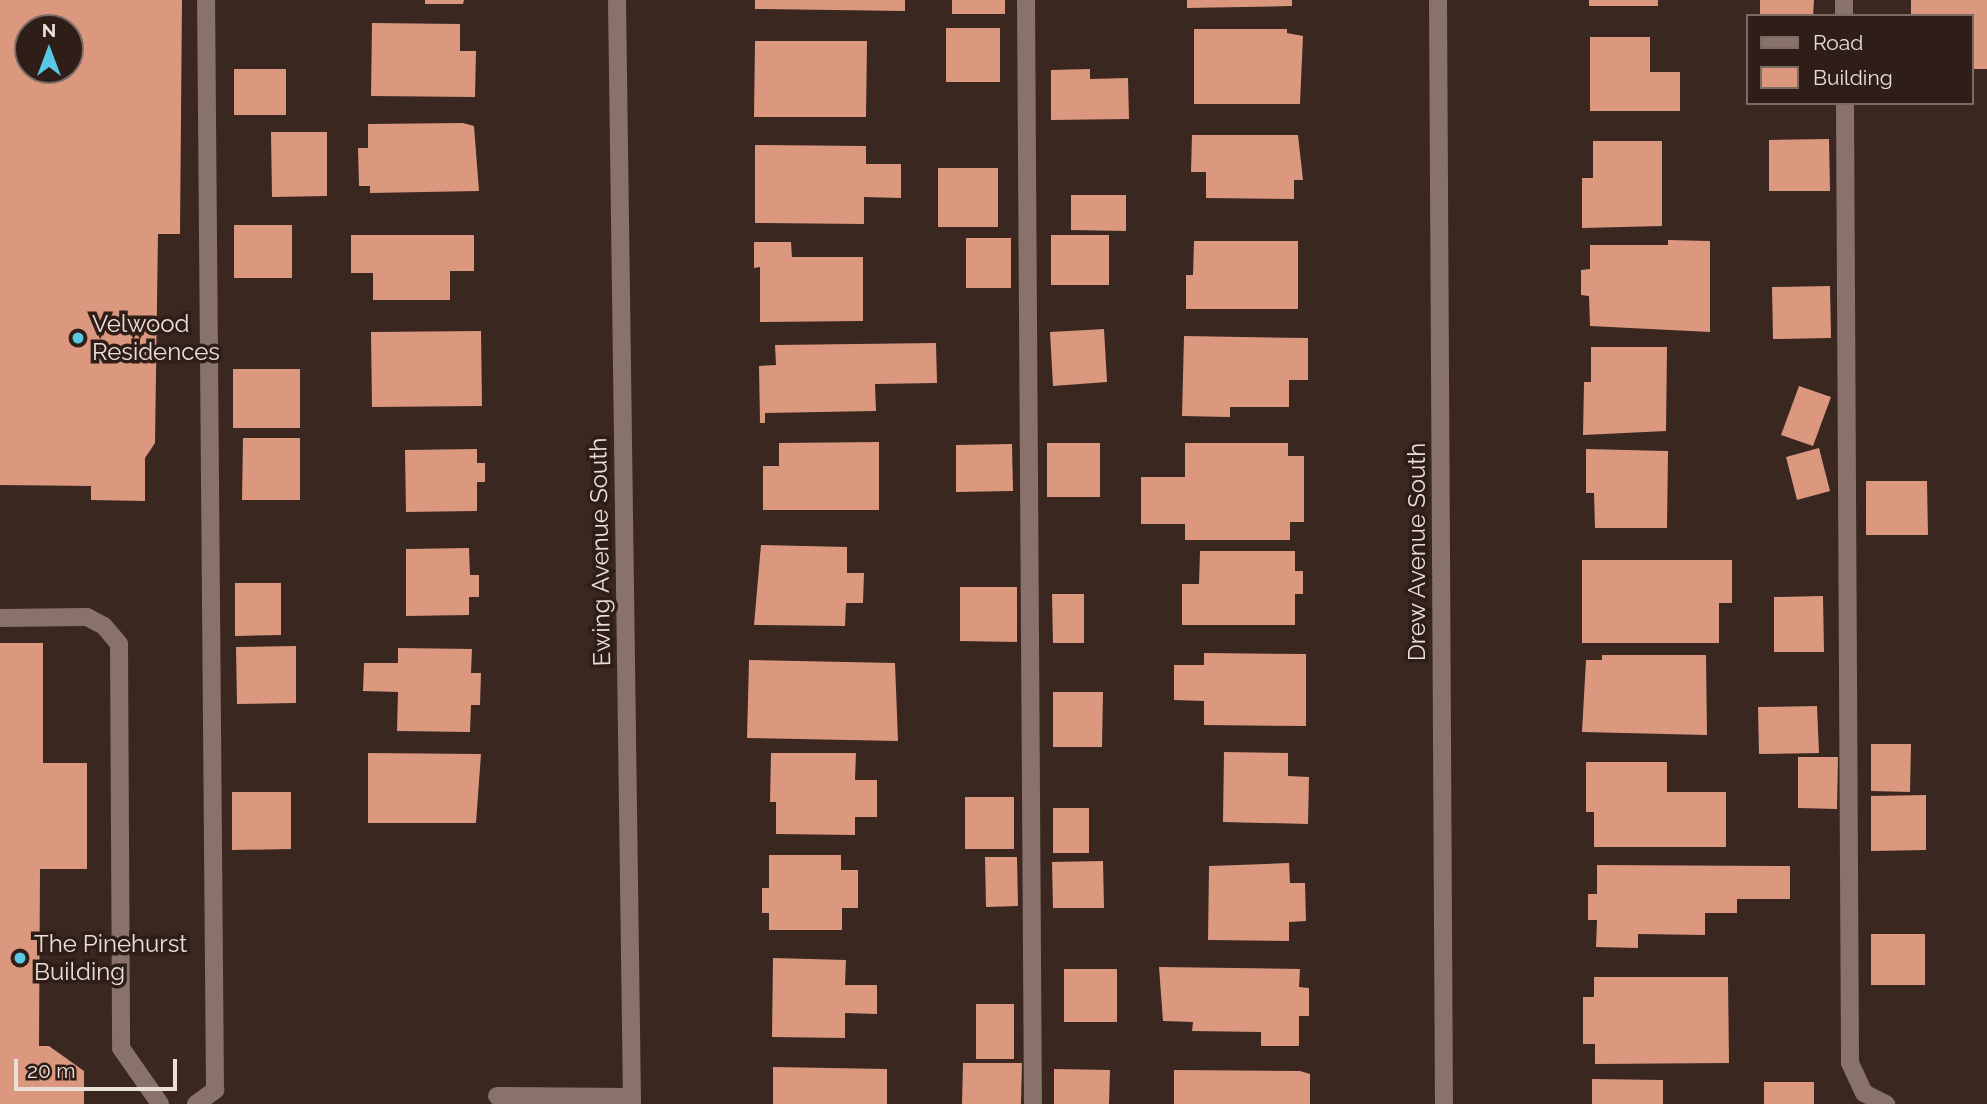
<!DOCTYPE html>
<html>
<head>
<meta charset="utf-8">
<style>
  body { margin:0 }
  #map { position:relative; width:1987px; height:1104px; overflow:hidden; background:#392720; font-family:Raleway,sans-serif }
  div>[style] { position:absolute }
  .building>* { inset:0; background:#db987f }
  .minor>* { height:18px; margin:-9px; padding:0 9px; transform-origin:9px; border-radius:9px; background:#88726a }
  .dots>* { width:19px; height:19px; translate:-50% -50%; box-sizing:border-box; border:4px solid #2f1d17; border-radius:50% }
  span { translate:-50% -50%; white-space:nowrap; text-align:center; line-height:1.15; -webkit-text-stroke:7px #2f1d17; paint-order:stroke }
  .poi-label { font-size:24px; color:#ebdfda }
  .left { translate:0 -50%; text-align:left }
  .street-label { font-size:24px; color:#ebdfda }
  .legend { position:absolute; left:1746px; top:14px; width:228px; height:91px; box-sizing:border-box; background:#2f1d17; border:2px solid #7a6b65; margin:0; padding:9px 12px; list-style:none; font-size:21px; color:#ebdfda }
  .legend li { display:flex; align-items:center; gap:14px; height:35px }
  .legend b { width:35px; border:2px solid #7a6b65 }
  .north { position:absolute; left:14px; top:14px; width:70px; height:70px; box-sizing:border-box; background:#2f1d17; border:2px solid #7a6b65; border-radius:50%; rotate:0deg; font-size:19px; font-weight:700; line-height:28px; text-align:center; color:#ebdfda }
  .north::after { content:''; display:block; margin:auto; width:24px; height:32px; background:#5ac8e5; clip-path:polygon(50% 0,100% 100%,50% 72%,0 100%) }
  .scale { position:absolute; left:14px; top:1059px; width:163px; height:32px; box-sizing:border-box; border:4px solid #ebdfda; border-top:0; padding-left:9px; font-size:21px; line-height:24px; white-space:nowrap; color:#ebdfda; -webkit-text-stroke:5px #2f1d17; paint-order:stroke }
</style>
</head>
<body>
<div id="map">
  <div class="building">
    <i style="clip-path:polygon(evenodd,0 0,182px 0,180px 234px,158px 234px,155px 443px,145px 458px,145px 501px,91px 500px,91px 486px,0 485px,0 0,28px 28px,70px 28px,70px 70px,28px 70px,28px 28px)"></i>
    <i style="clip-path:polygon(425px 0,464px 0,463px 4px,425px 4px)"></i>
    <i style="clip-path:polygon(755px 0,905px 0,905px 11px,755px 9px)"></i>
    <i style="clip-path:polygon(952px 0,1005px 0,1005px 14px,952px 14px)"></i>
    <i style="clip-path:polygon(1187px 0,1292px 0,1292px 6px,1187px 8px)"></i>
    <i style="clip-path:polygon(1589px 0,1658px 0,1658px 6px,1589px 6px)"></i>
    <i style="clip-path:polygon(1760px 0,1814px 0,1813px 16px,1760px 16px)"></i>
    <i style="clip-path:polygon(1911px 0,1987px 0,1987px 69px,1971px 69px,1971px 16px,1911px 16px)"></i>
    <i style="clip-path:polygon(372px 23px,460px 24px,460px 51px,476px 51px,475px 97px,371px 96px)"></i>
    <i style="clip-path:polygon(946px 28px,1000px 28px,1000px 82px,946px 82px)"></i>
    <i style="clip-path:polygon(1194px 29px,1287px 29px,1287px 33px,1303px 36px,1300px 104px,1194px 104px)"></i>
    <i style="clip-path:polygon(1590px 37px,1650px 37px,1650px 72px,1680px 72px,1680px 111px,1590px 111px)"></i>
    <i style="clip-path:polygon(755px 41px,867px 41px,866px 117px,754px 117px)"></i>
    <i style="clip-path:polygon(234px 69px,286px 69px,286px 115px,234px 115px)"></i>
    <i style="clip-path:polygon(1090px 69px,1090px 79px,1128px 78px,1129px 119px,1051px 120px,1051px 70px)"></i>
    <i style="clip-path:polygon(463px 123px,474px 126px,479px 191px,370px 193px,370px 186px,359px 186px,358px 148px,368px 148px,368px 124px)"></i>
    <i style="clip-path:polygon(271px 132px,327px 132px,327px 196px,272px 197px)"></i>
    <i style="clip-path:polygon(1192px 135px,1298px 135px,1303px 180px,1294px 180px,1294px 199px,1206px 198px,1206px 172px,1191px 172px)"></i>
    <i style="clip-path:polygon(1829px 139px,1830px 191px,1769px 191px,1769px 140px)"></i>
    <i style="clip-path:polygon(1593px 141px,1662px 141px,1662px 226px,1582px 228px,1582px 178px,1593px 178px)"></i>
    <i style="clip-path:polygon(755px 145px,866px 146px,866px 164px,901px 164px,901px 198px,864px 197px,864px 224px,755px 223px)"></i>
    <i style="clip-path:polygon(938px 168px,998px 168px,998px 227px,938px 227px)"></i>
    <i style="clip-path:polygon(1071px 195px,1126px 195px,1126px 231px,1071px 230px)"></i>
    <i style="clip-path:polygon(234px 225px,292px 225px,292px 278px,234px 278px)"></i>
    <i style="clip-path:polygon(351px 235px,474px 235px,474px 271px,450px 271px,450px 300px,373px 300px,373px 273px,351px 273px)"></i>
    <i style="clip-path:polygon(1051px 235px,1109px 235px,1109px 285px,1051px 285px)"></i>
    <i style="clip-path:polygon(966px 238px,1011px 238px,1011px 288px,966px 288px)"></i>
    <i style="clip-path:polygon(1668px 240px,1710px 241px,1710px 332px,1590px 326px,1589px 296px,1581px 295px,1581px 270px,1590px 269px,1590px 245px,1668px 245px)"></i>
    <i style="clip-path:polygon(1194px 241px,1298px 241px,1298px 309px,1186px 309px,1186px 275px,1193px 275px)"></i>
    <i style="clip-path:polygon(754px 242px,791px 242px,792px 257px,863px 257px,863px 321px,760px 322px,760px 267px,754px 268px)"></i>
    <i style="clip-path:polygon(1830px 286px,1831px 338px,1773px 339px,1772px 287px)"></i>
    <i style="clip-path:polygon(1104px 329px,1107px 382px,1053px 386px,1050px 332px)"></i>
    <i style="clip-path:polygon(481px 331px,482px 406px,372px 407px,371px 332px)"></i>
    <i style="clip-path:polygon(1184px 336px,1308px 338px,1308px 380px,1289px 380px,1289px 407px,1230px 407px,1230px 417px,1182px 416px)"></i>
    <i style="clip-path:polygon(936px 343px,937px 383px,875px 384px,876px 411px,765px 413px,765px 423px,760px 423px,759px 366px,776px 365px,775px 345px)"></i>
    <i style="clip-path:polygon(1591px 347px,1667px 347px,1666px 431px,1583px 435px,1584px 382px,1591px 382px)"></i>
    <i style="clip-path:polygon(233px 369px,300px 369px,300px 428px,233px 428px)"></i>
    <i style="clip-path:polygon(1799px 386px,1831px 397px,1813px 446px,1781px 435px)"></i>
    <i style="clip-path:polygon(243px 438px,300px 438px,300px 500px,242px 500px)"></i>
    <i style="clip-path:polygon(879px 442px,879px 510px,763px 510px,763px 466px,779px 466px,779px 443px)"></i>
    <i style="clip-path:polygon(1047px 443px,1100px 443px,1100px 497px,1047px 497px)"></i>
    <i style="clip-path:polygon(1185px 443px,1288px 443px,1288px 456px,1304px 456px,1304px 522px,1290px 522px,1290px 540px,1185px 540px,1185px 524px,1141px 524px,1141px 477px,1185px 477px)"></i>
    <i style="clip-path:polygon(1012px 444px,1013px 491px,956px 492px,956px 445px)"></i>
    <i style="clip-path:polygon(1819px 448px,1830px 491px,1797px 500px,1786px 457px)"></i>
    <i style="clip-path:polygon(477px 449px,477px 463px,485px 463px,485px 482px,477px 482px,477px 511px,406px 512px,405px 450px)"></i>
    <i style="clip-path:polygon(1586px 449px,1668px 451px,1667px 528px,1595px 528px,1594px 493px,1586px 493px)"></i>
    <i style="clip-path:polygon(1866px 481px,1927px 481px,1928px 535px,1866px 535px)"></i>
    <i style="clip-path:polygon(761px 545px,847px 547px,847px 573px,864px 573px,863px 603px,846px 603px,845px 626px,754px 625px)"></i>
    <i style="clip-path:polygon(469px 548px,470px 575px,479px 575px,479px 597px,469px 597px,469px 615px,406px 616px,406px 549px)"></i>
    <i style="clip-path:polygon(1200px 551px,1295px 551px,1295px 571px,1303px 571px,1303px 594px,1295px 594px,1295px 625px,1182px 625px,1182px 584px,1199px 584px)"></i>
    <i style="clip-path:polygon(1582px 560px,1732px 560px,1732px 603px,1719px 603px,1719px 643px,1582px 643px)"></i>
    <i style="clip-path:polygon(235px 583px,281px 583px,281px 635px,235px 636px)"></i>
    <i style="clip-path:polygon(960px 587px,1017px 587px,1017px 642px,960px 641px)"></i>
    <i style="clip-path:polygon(1052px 594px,1084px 594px,1084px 643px,1053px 643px)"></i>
    <i style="clip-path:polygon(1823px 596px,1824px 652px,1774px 652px,1774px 597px)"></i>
    <i style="clip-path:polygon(0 643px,43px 643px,43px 763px,87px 763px,87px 869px,40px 869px,39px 1046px,49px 1046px,84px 1071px,84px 1104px,0 1104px)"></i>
    <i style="clip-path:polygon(296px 646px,296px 703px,237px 704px,236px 647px)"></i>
    <i style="clip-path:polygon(398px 648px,472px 649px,471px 673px,481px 673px,480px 705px,471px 705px,470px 732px,397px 731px,398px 692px,363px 691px,364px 663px,398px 663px)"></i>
    <i style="clip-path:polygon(1204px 653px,1306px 654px,1306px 726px,1204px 725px,1204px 701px,1174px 700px,1174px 665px,1204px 665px)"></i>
    <i style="clip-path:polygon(1602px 655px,1706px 655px,1707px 735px,1582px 732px,1586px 660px,1602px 660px)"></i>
    <i style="clip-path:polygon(749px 660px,895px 663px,898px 741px,747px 738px)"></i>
    <i style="clip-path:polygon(1053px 692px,1103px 692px,1102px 747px,1053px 747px)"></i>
    <i style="clip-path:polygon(1817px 706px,1819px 753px,1759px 754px,1758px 707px)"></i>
    <i style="clip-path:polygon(1871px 744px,1911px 744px,1910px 792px,1871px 791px)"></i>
    <i style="clip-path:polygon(1224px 752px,1288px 753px,1288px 776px,1309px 777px,1308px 824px,1223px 822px)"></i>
    <i style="clip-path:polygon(368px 753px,481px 754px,476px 823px,368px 823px)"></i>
    <i style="clip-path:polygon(771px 753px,856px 753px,855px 780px,877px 780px,877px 817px,855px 817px,855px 835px,776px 834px,776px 802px,770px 802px)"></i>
    <i style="clip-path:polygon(1798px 757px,1838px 757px,1837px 809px,1798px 808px)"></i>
    <i style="clip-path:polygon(1586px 762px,1667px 762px,1667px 792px,1726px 792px,1726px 847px,1594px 847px,1594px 812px,1586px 812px)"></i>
    <i style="clip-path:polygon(232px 792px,291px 792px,291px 849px,232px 850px)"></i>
    <i style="clip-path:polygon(1926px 795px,1926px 850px,1871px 851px,1871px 796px)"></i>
    <i style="clip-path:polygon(965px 797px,1014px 797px,1014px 849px,965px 849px)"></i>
    <i style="clip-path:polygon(1053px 808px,1089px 808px,1089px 853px,1053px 853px)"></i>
    <i style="clip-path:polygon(769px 855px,841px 855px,841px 870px,858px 870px,858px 908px,842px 908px,842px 930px,769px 930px,769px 913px,762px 913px,762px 888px,769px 888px)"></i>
    <i style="clip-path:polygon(985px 857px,1017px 857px,1018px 906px,986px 907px)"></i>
    <i style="clip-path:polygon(1103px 861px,1104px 908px,1053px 908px,1052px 862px)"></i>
    <i style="clip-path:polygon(1289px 863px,1290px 883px,1305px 883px,1306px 921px,1289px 922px,1289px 941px,1208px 940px,1209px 866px)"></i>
    <i style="clip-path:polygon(1597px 865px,1790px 866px,1790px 899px,1737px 899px,1737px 913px,1705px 913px,1705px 935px,1638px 934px,1638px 948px,1596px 947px,1597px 920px,1588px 920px,1588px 894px,1597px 894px)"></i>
    <i style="clip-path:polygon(1871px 934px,1925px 934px,1925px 985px,1871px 985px)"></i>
    <i style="clip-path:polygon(773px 958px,846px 960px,845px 985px,877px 985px,877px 1014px,845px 1013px,845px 1038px,772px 1037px)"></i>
    <i style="clip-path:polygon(1159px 967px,1300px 969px,1299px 987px,1309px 988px,1309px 1016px,1299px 1016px,1299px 1046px,1261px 1046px,1261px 1032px,1192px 1031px,1193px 1022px,1163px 1021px)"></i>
    <i style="clip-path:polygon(1064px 969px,1117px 969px,1117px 1022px,1064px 1022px)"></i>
    <i style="clip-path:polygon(1594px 977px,1728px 977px,1729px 1063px,1595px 1064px,1595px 1044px,1583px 1044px,1583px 997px,1594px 997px)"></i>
    <i style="clip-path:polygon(976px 1004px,1014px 1004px,1014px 1059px,976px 1059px)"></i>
    <i style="clip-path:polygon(963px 1063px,1022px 1063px,1021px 1104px,962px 1104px)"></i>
    <i style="clip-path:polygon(773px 1067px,887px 1069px,887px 1104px,773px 1104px)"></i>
    <i style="clip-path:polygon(1054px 1069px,1110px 1070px,1109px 1104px,1054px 1104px)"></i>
    <i style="clip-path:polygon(1174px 1070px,1300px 1071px,1310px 1074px,1310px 1104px,1174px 1104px)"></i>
    <i style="clip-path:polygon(1592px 1079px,1663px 1080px,1663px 1104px,1592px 1104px)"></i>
    <i style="clip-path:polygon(1764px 1082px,1814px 1082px,1814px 1104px,1764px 1104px)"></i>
  </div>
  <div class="minor">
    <i style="left:617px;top:0;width:1104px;rotate:89.22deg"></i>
    <i style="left:1026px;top:0;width:1104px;rotate:89.64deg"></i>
    <i style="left:1438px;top:0;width:1104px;rotate:89.69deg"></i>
    <i style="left:1844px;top:0;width:16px;rotate:90deg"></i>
    <i style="left:1845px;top:103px;width:960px;rotate:89.7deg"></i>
    <i style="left:1850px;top:1063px;width:33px;rotate:65deg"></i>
    <i style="left:1864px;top:1093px;width:25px;rotate:27deg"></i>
    <i style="left:0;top:618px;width:87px;rotate:-0.7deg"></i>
    <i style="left:87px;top:617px;width:19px;rotate:28deg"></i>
    <i style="left:104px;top:626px;width:23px;rotate:50deg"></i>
    <i style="left:119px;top:644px;width:404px;rotate:89.7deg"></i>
    <i style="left:121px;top:1048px;width:68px;rotate:55.1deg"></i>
    <i style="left:497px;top:1096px;width:135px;rotate:0.4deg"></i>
    <i style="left:196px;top:1104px;width:24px;rotate:-36deg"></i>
    <i style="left:215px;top:1090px;width:1090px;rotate:-90.47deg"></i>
  </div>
  <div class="dots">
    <i style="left:78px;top:338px;background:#5ac8e5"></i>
    <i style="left:20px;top:958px;background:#5ac8e5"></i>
  </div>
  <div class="poi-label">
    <span class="left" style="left:92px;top:338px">Velwood<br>Residences</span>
    <span class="left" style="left:34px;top:958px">The Pinehurst<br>Building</span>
  </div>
  <div class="street-label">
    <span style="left:600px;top:552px;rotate:-91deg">Ewing Avenue South</span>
    <span style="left:1417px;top:552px;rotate:-90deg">Drew Avenue South</span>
  </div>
  <ul class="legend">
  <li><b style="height:9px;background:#88726a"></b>Road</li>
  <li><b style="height:19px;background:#db987f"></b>Building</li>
  </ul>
  <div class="north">N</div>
  <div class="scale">20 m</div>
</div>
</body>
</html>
